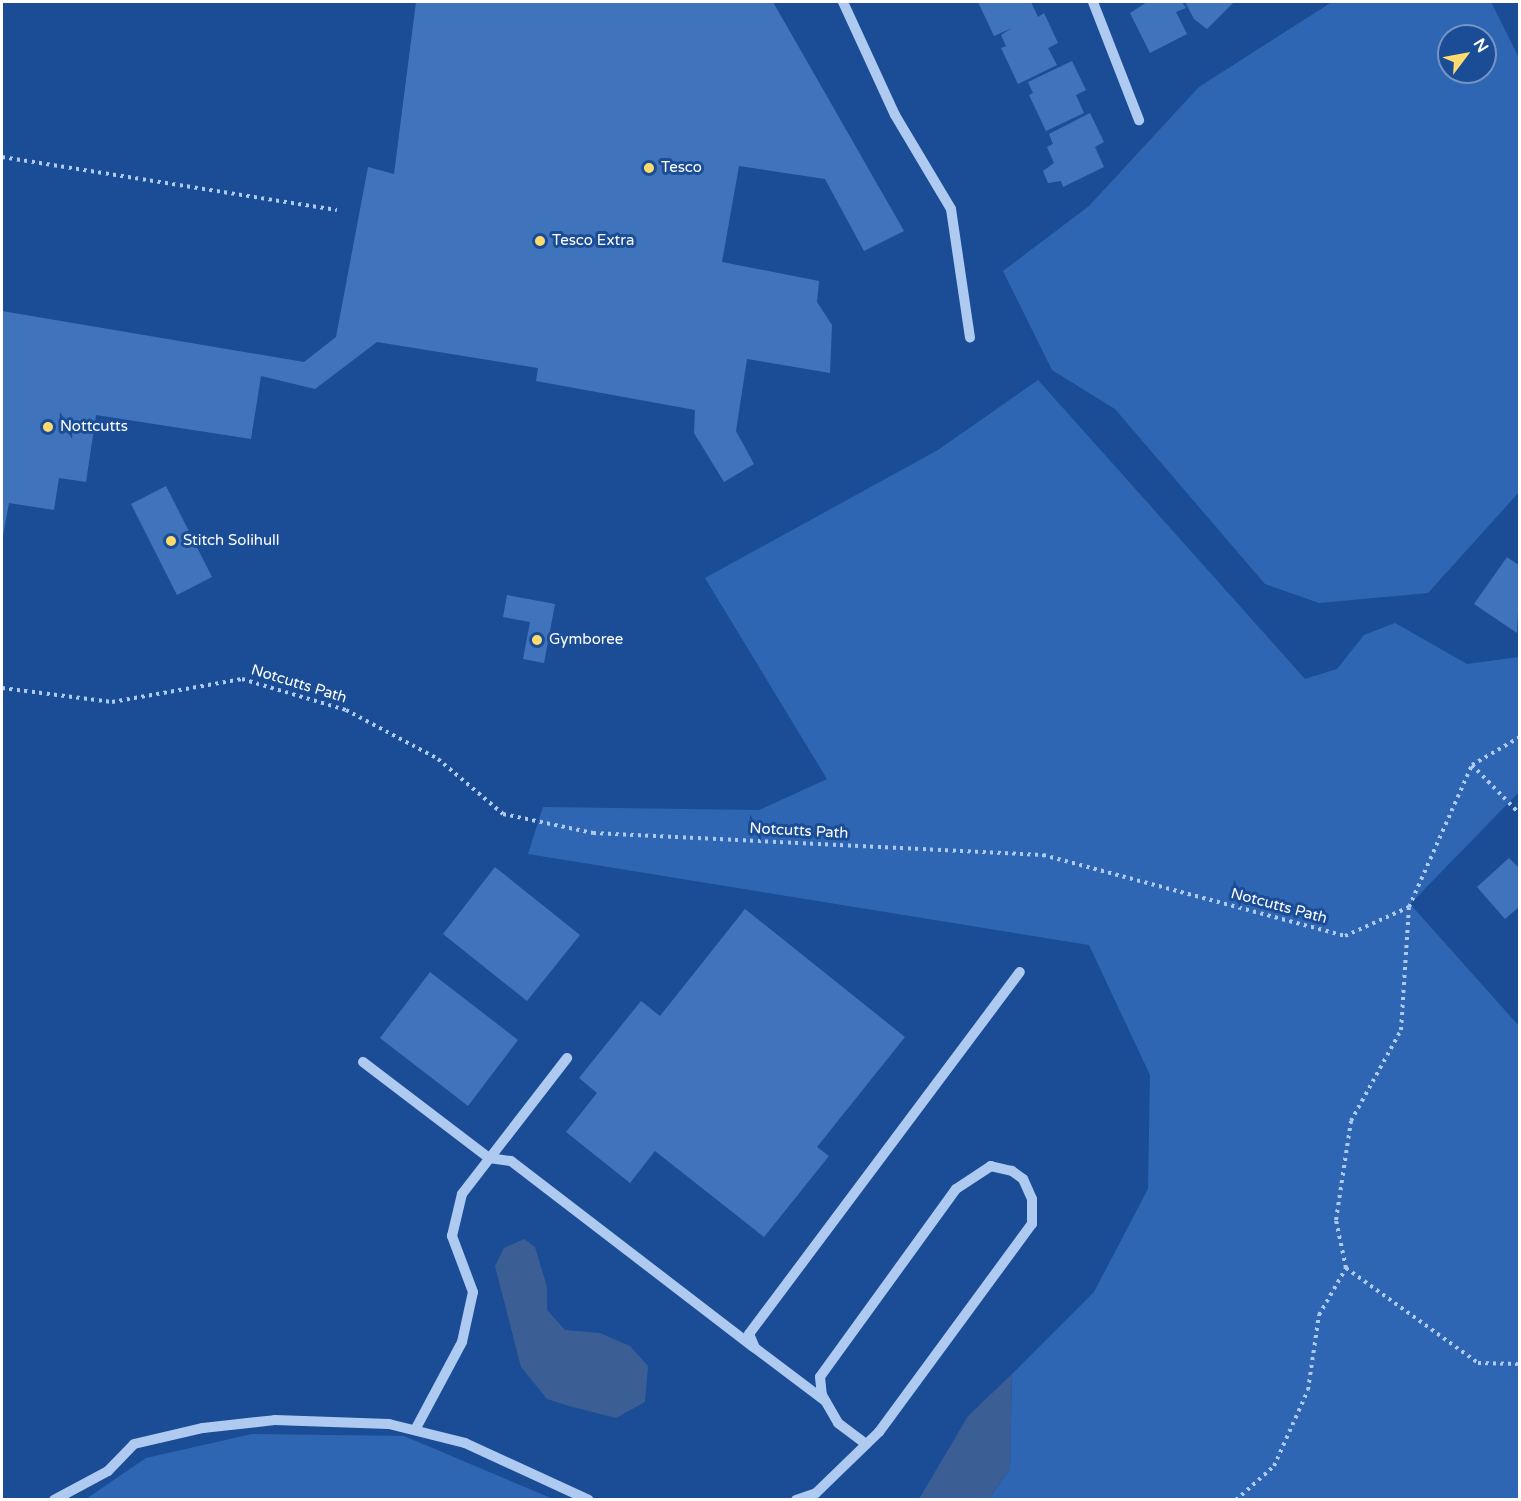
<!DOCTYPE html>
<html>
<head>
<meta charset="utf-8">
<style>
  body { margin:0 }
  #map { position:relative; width:1521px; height:1501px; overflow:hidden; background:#1b4d97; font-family:"Varela Round",sans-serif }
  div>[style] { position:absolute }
  .green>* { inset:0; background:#2f66b4 }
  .water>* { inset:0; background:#3b5e94 }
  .building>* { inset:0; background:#3f74bc }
  .path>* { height:4px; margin-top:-2px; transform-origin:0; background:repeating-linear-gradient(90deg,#afcaf0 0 3px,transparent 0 7.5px) }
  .minor>* { height:10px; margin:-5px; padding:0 5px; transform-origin:5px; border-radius:5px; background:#afcaf0 }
  .dots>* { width:16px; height:16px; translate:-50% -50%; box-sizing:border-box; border:3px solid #1b4d97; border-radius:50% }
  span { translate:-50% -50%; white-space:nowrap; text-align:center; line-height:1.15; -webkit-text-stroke:6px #1b4d97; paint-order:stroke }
  .poi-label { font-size:15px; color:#fff }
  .left { translate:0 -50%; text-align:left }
  .street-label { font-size:15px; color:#fff }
  .frame { position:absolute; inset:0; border:3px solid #fff; pointer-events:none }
  .north { position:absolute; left:1437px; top:24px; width:60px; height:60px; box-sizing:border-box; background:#1b4d97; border:2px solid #7694c1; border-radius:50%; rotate:58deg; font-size:16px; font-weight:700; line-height:24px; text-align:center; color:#fff }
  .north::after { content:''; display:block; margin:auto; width:21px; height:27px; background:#ffda6e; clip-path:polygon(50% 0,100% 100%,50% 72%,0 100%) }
</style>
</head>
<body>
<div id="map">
  <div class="green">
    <i style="clip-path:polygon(evenodd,1332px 2px,1491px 2px,1519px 58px,1520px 491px,1428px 593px,1319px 603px,1265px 584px,1115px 409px,1052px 370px,1003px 271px,1089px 206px,1199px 87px,1332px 2px,1449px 36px,1485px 36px,1485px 72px,1449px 72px,1449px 36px)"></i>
    <i style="clip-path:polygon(1038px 380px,1305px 679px,1337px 669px,1364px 635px,1395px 623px,1467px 664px,1519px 657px,1519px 792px,1410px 904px,1519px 1026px,1519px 1499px,989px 1499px,1010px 1469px,1012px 1374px,1094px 1292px,1148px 1189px,1150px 1075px,1089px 945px,528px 854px,543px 807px,759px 810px,827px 779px,705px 578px,938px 450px)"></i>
    <i style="clip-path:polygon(252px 1434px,404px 1436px,553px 1499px,86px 1499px,146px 1458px)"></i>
  </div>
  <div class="water">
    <i style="clip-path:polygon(524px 1239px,535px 1247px,547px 1287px,547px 1310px,565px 1330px,600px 1333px,630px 1346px,648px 1366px,645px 1402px,616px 1418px,569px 1406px,547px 1399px,521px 1367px,495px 1266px,504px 1248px)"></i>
    <i style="clip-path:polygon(1012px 1374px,1010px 1469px,989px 1499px,919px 1499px,968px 1416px)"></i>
  </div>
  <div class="building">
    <i style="clip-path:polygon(416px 2px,773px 2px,904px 231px,864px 251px,825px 179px,739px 166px,722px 262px,819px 281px,817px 302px,832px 325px,830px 373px,747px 359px,736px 431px,754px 464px,724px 482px,694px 433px,695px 410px,536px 381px,538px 368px,377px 342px,315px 389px,261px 376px,251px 439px,96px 415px,86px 482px,59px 478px,54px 510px,9px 503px,2px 541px,2px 311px,304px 362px,336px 337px,368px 167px,394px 174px)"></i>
    <i style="clip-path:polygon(978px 2px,1031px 2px,1038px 17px,1044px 13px,1058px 43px,1048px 48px,1057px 65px,1018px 84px,1001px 48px,1006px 46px,1001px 35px,1012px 28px,994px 36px)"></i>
    <i style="clip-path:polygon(1147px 2px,1182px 2px,1186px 8px,1176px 12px,1187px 34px,1150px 53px,1130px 13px)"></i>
    <i style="clip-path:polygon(1185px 2px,1232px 2px,1233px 3px,1207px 29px,1194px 19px)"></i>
    <i style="clip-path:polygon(1072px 61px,1086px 90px,1076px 95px,1084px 113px,1046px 131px,1029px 95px,1033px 93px,1028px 82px)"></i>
    <i style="clip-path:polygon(1090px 113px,1104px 142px,1095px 147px,1104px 167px,1063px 187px,1061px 181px,1048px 183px,1043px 171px,1054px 163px,1047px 147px,1053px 144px,1049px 134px)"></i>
    <i style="clip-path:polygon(166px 486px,212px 577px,177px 595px,131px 504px)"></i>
    <i style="clip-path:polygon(1507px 557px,1520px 566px,1517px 633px,1474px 604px)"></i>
    <i style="clip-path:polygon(507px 595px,555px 604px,544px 663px,523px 659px,530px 622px,503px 617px)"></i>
    <i style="clip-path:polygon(1509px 858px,1520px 869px,1520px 906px,1505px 919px,1477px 887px)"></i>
    <i style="clip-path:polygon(495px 867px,580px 935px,527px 1001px,443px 934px)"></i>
    <i style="clip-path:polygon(745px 909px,905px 1037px,817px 1147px,829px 1156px,764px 1237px,655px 1151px,630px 1183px,566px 1132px,597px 1093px,579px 1078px,641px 1001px,660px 1016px)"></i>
    <i style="clip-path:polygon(430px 972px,518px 1040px,468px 1106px,380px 1038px)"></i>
  </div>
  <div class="path">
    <i style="left:2px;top:157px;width:339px;rotate:9deg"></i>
    <i style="left:2px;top:688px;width:111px;rotate:7.3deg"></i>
    <i style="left:112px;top:702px;width:132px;rotate:-10deg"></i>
    <i style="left:242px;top:679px;width:109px;rotate:16.6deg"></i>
    <i style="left:346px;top:710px;width:104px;rotate:28deg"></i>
    <i style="left:438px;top:759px;width:85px;rotate:40.2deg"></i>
    <i style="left:503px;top:814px;width:92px;rotate:11.9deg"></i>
    <i style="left:593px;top:833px;width:451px;rotate:2.8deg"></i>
    <i style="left:1043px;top:855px;width:313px;rotate:15deg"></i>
    <i style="left:1345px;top:936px;width:70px;rotate:-24.4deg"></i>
    <i style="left:1409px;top:907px;width:155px;rotate:-66.1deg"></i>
    <i style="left:1472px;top:765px;width:56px;rotate:-30.3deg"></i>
    <i style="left:1472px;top:765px;width:69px;rotate:45.6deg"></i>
    <i style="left:1346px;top:1268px;width:163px;rotate:35.7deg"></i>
    <i style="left:1478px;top:1363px;width:42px;rotate:1.4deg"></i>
    <i style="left:1236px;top:1500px;width:51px;rotate:-41.8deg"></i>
    <i style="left:1274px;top:1466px;width:83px;rotate:-65.9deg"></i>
    <i style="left:1308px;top:1390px;width:76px;rotate:-81.7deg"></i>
    <i style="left:1319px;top:1315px;width:54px;rotate:-60.1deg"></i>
    <i style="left:1346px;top:1268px;width:49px;rotate:-101.8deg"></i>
    <i style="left:1336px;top:1220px;width:100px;rotate:-81.4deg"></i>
    <i style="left:1351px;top:1121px;width:104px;rotate:-61.2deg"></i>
    <i style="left:1401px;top:1030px;width:123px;rotate:-86.3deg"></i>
  </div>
  <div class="minor">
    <i style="left:843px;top:2px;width:124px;rotate:65.3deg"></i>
    <i style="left:895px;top:115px;width:109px;rotate:59.2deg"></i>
    <i style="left:951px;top:209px;width:130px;rotate:81.6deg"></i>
    <i style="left:1093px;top:2px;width:127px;rotate:68.7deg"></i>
    <i style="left:363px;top:1062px;width:158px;rotate:37.3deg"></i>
    <i style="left:489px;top:1158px;width:22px;rotate:8deg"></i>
    <i style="left:511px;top:1161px;width:305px;rotate:37.5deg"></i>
    <i style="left:824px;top:1400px;width:86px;rotate:-143deg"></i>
    <i style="left:755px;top:1348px;width:15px;rotate:-113deg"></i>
    <i style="left:749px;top:1334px;width:452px;rotate:-53.2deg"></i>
    <i style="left:415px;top:1430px;width:100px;rotate:-61.9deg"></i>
    <i style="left:462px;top:1342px;width:51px;rotate:-77.6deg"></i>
    <i style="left:473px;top:1292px;width:60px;rotate:-110.6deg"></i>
    <i style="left:452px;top:1236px;width:43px;rotate:-76.6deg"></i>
    <i style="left:462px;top:1194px;width:172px;rotate:-52.3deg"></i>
    <i style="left:54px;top:1500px;width:61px;rotate:-28.2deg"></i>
    <i style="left:108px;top:1471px;width:37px;rotate:-46deg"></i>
    <i style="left:134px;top:1444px;width:71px;rotate:-13.1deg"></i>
    <i style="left:203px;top:1428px;width:72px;rotate:-6.3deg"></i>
    <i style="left:275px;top:1420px;width:114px;rotate:2deg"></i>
    <i style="left:389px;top:1424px;width:78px;rotate:14deg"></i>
    <i style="left:465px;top:1443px;width:136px;rotate:24.7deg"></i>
    <i style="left:796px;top:1500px;width:21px;rotate:-19deg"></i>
    <i style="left:816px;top:1493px;width:88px;rotate:-44.1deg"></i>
    <i style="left:879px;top:1432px;width:258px;rotate:-53.7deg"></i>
    <i style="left:1032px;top:1224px;width:25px;rotate:-90deg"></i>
    <i style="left:1032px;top:1199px;width:22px;rotate:-114deg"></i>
    <i style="left:1023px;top:1179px;width:14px;rotate:-144deg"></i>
    <i style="left:1012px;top:1171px;width:22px;rotate:-167deg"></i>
    <i style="left:991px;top:1166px;width:42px;rotate:146.7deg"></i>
    <i style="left:956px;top:1189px;width:232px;rotate:125.9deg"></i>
    <i style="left:820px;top:1377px;width:18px;rotate:84deg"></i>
    <i style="left:822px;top:1395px;width:32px;rotate:60deg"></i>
    <i style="left:838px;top:1423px;width:35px;rotate:37deg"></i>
  </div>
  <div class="dots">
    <i style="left:649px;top:168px;background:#ffda6e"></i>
    <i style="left:540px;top:241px;background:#ffda6e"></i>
    <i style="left:48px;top:427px;background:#ffda6e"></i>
    <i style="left:171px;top:541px;background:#ffda6e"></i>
    <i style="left:537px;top:640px;background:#ffda6e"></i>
  </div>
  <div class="poi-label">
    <span class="left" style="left:661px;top:168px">Tesco</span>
    <span class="left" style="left:552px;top:241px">Tesco Extra</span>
    <span class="left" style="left:60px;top:427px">Nottcutts</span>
    <span class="left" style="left:183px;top:541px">Stitch Solihull</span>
    <span class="left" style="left:549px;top:640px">Gymboree</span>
  </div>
  <div class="street-label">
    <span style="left:299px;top:684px;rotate:17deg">Notcutts Path</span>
    <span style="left:799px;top:831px;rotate:3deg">Notcutts Path</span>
    <span style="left:1279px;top:906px;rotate:15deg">Notcutts Path</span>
  </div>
  <div class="frame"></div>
  <div class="north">N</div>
</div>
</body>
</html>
